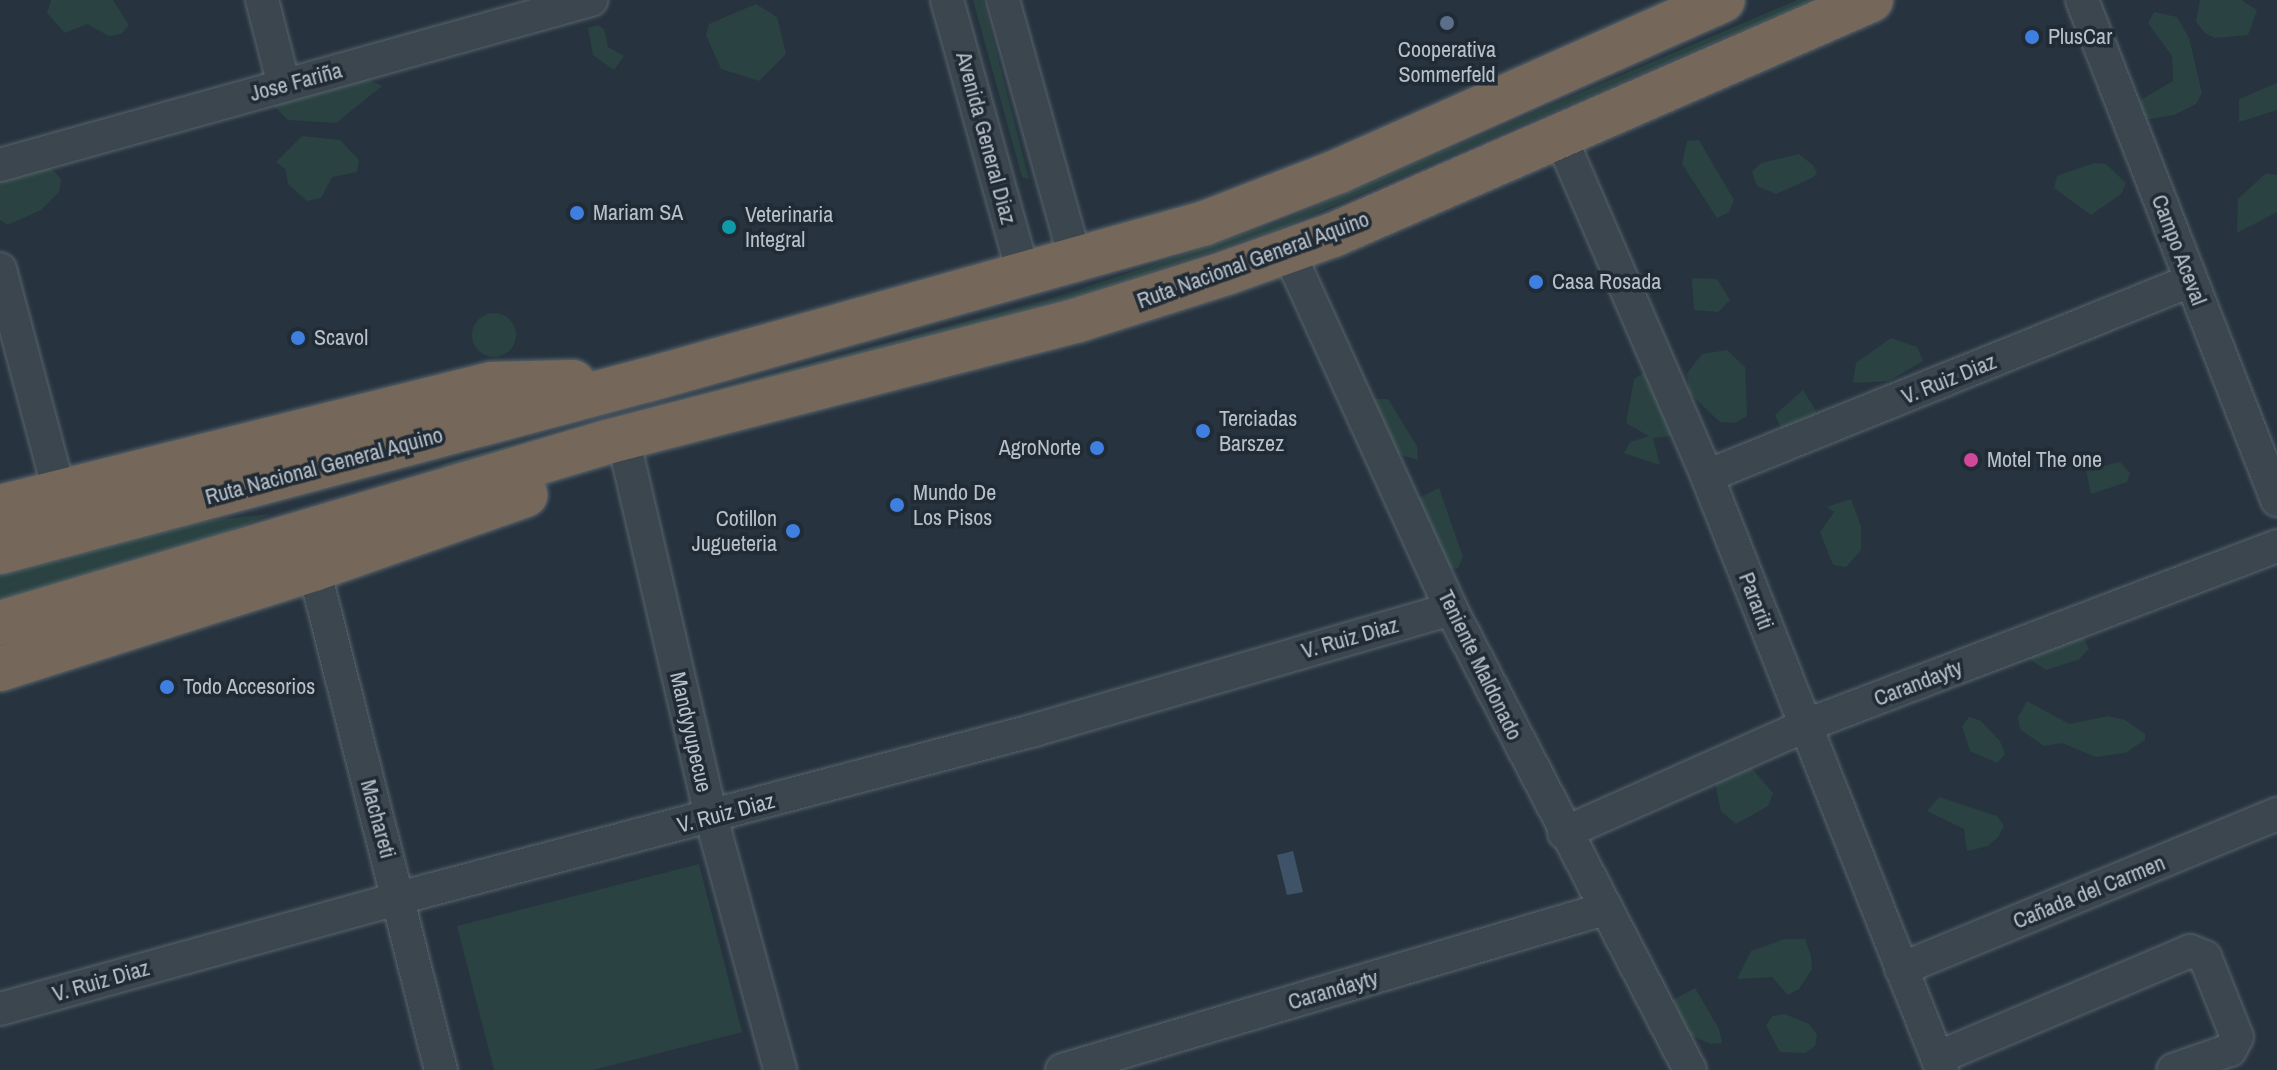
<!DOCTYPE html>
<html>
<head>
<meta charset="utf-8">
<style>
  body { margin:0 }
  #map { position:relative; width:2277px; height:1070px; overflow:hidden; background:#27343f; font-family:"Archivo Narrow",sans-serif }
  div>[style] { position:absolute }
  .green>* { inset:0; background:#2a4241 }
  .round { border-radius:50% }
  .water>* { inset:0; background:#3e5367 }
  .roads { filter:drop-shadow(0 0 2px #59646d) drop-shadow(0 0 2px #59646d) }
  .street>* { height:32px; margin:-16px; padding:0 16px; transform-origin:16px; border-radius:16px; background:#3b464f }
  .highway>* { height:44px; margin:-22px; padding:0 22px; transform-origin:22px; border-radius:22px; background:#756759 }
  .dots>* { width:22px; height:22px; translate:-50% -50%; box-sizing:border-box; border:4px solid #202b35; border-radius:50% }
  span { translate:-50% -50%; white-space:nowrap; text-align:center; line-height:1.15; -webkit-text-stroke:7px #202b35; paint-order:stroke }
  .poi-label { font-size:22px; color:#b8c1ca }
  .left { translate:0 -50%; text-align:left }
  .right { translate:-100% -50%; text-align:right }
  .street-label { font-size:22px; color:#b8c1ca }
</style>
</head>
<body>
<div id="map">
  <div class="green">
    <i style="clip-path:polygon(51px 0,113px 0,129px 25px,121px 34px,109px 36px,87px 24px,65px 33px,47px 13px)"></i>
    <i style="clip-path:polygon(973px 0,983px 0,1029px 179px,1022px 177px)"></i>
    <i style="clip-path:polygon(1797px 0,1814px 0,1279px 229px,1064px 302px,440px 470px,443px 464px,1063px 295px,1276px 223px)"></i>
    <i style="clip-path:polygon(2200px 0,2241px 0,2257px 10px,2248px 35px,2215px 38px,2205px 33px,2196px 22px)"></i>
    <i style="clip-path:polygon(756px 4px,777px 17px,786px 54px,759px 81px,721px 69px,706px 35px,709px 24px)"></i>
    <i style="clip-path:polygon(2154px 12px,2177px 17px,2189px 38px,2202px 93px,2196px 104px,2174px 115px,2137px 121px,2135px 109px,2142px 99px,2173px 81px,2172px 56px,2148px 23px)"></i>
    <i style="clip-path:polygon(598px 25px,604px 29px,608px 47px,624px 56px,614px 70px,593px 55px,588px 28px)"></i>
    <i style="clip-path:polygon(363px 77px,382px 86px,336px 123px,288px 120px,269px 101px)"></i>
    <i style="clip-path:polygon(2277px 83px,2277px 110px,2239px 122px,2239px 99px)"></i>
    <i style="clip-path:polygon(302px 136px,340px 140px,359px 160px,357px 172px,332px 177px,321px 198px,307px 201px,288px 184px,286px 170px,276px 162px)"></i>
    <i style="clip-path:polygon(1699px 140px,1734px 200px,1729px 212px,1717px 218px,1682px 164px,1687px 141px)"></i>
    <i style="clip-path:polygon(1799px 154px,1814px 166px,1817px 174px,1812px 178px,1776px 194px,1757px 186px,1752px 172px,1761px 163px)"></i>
    <i style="clip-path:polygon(28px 159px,51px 168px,61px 179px,59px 192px,41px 210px,8px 225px,0 220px,0 175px)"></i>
    <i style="clip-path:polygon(2094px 163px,2106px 164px,2126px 183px,2121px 194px,2091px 215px,2054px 188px,2057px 176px)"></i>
    <i style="clip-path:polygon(2266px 173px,2277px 175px,2277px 212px,2237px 233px,2238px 199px)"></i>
    <i style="clip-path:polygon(1692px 278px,1717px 279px,1730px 300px,1718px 312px,1694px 310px)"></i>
    <i class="round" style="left:472px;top:313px;width:44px;height:44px"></i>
    <i style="clip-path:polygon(1891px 338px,1917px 347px,1923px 361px,1889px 381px,1853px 383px,1856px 363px)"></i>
    <i style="clip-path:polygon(1727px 350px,1745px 367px,1747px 416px,1735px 423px,1720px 422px,1689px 393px,1687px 373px,1702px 354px)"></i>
    <i style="clip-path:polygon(1644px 373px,1653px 380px,1673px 436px,1653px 438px,1660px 465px,1624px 453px,1630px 442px,1649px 436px,1626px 423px,1634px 379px)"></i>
    <i style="clip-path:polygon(1803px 390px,1816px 411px,1813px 423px,1782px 430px,1775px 415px)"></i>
    <i style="clip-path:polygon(1365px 399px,1388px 399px,1417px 446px,1418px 460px,1394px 453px)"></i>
    <i style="clip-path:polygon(2120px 462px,2130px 473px,2127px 482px,2091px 494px,2086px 470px)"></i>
    <i style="clip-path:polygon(1439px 488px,1463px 557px,1458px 568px,1446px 569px,1425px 536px,1419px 498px)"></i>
    <i style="clip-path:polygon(1851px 499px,1861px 526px,1861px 550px,1846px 567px,1833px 565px,1820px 532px,1834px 512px,1827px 507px)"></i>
    <i style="clip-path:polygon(270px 514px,191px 549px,0 600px,0 573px,185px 523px)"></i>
    <i style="clip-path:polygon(2080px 631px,2089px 649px,2078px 660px,2046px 670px,2025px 656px)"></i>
    <i style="clip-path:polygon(2027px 701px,2069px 724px,2108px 716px,2125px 720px,2145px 734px,2145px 740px,2125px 753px,2096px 757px,2062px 743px,2044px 746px,2020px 729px,2018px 717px)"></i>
    <i style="clip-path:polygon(1969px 717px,1981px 721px,2000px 741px,2005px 754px,1997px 763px,1970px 751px,1962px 726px)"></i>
    <i style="clip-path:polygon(1743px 758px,1773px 793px,1768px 806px,1736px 824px,1721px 811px,1715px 783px)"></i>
    <i style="clip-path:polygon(1939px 797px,1997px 816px,2004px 826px,1998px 837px,1988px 846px,1967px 851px,1964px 829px,1927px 811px)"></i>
    <i style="clip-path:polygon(699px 864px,742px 1032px,593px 1070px,494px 1070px,457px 926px)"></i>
    <i style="clip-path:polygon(1785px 939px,1805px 939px,1811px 956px,1812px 969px,1799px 989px,1788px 995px,1772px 977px,1737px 979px,1751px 951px)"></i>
    <i style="clip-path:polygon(1695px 988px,1719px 1029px,1722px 1043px,1711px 1044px,1688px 1034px,1673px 1000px)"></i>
    <i style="clip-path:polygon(1785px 1014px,1809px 1024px,1817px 1034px,1815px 1046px,1805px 1053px,1780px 1052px,1766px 1026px,1772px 1016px)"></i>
  </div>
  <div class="water">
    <i style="clip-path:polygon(1293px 851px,1303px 892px,1287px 895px,1277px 855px)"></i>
  </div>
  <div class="roads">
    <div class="street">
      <i style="left:262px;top:0;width:88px;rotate:75.5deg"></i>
      <i style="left:947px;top:0;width:286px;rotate:74.4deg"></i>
      <i style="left:1003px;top:0;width:271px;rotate:74.4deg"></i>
      <i style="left:2082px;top:0;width:537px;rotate:68.69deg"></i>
      <i style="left:1560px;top:136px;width:370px;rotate:66.6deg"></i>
      <i style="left:1707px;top:476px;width:639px;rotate:68.42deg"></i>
      <i style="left:0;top:165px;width:614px;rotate:-15.6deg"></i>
      <i style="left:1288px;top:251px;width:393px;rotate:65.5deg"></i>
      <i style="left:1451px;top:609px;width:519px;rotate:62.6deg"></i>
      <i style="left:0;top:269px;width:230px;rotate:75.1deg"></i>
      <i style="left:623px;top:438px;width:389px;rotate:76.9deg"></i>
      <i style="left:711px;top:817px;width:262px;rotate:74.7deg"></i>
      <i style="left:1707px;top:476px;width:521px;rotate:-21.99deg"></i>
      <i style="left:314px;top:569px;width:517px;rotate:75.78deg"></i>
      <i style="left:1564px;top:833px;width:263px;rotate:-24deg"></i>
      <i style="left:1804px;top:726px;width:506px;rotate:-20.83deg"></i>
      <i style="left:1901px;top:969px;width:407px;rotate:-22.4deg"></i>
      <i style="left:0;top:1009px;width:414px;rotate:-15.5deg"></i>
      <i style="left:399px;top:898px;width:658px;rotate:-14.8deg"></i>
      <i style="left:1035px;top:730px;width:433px;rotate:-16.2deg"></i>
      <i style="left:1937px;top:1058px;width:275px;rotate:-22.9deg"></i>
      <i style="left:2190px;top:951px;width:16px;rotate:22deg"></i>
      <i style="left:2205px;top:957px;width:86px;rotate:68.2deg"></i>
      <i style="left:2237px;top:1037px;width:15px;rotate:118deg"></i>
      <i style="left:2230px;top:1050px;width:60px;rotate:160.7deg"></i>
      <i style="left:1062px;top:1070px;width:565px;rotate:-16.54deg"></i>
    </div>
    <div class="highway">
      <i style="left:0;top:507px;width:507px;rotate:-14.04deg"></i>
      <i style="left:492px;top:384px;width:81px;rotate:-1.4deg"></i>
      <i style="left:0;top:552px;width:669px;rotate:-14.89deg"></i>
      <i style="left:647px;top:380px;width:580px;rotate:-15.71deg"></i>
      <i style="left:1205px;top:223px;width:144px;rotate:-21.2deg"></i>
      <i style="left:1339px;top:171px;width:420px;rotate:-24deg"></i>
      <i style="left:0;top:623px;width:633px;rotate:-16.6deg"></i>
      <i style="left:607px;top:442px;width:487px;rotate:-14.5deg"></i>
      <i style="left:1078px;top:320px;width:155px;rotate:-17.6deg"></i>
      <i style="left:1226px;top:273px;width:114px;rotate:-19.6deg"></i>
      <i style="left:1333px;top:235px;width:587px;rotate:-23.6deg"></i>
      <i style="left:0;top:669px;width:330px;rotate:-17.7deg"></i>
      <i style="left:314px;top:569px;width:224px;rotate:-19.3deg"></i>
    </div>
  </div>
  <div class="dots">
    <i style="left:1447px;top:23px;background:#5c6f8a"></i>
    <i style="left:2032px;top:37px;background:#3f7fe0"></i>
    <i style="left:577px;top:213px;background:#3f7fe0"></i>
    <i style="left:729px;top:227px;background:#0f9aa8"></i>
    <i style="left:1536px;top:282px;background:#3f7fe0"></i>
    <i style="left:298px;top:338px;background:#3f7fe0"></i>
    <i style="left:1203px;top:431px;background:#3f7fe0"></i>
    <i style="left:1097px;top:448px;background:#3f7fe0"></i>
    <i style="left:1971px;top:460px;background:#d1479c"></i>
    <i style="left:897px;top:505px;background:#3f7fe0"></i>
    <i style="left:793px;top:531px;background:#3f7fe0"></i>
    <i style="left:167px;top:687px;background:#3f7fe0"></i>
  </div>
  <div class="poi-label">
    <span class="left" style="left:2048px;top:37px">PlusCar</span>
    <span style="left:1447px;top:62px">Cooperativa<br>Sommerfeld</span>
    <span class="left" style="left:593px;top:213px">Mariam SA</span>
    <span class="left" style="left:745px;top:227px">Veterinaria<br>Integral</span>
    <span class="left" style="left:1552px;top:282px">Casa Rosada</span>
    <span class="left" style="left:314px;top:338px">Scavol</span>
    <span class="left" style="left:1219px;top:431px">Terciadas<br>Barszez</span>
    <span class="right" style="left:1081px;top:448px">AgroNorte</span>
    <span class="left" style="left:1987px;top:460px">Motel The one</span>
    <span class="left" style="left:913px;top:505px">Mundo De<br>Los Pisos</span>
    <span class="right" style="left:777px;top:531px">Cotillon<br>Jugueteria</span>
    <span class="left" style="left:183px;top:687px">Todo Accesorios</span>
  </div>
  <div class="street-label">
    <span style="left:296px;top:82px;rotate:-15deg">Jose Fariña</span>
    <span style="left:986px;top:138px;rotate:75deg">Avenida General Diaz</span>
    <span style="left:2179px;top:250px;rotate:69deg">Campo Aceval</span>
    <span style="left:1253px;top:260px;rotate:-20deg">Ruta Nacional General Aquino</span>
    <span style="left:1949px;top:379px;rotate:-22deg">V. Ruiz Diaz</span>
    <span style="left:324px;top:466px;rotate:-15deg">Ruta Nacional General Aquino</span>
    <span style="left:1756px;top:601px;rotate:69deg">Parariti</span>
    <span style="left:1350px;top:638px;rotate:-16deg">V. Ruiz Diaz</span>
    <span style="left:1480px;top:665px;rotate:64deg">Teniente Maldonado</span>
    <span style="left:1918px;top:683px;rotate:-21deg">Carandayty</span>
    <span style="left:691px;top:732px;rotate:77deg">Mandyyupecue</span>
    <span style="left:726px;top:813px;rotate:-15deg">V. Ruiz Diaz</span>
    <span style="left:378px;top:819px;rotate:75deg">Machareti</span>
    <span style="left:2089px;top:892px;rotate:-22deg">Cañada del Carmen</span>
    <span style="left:101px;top:981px;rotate:-16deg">V. Ruiz Diaz</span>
    <span style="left:1333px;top:990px;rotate:-16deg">Carandayty</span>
  </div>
</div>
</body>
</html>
